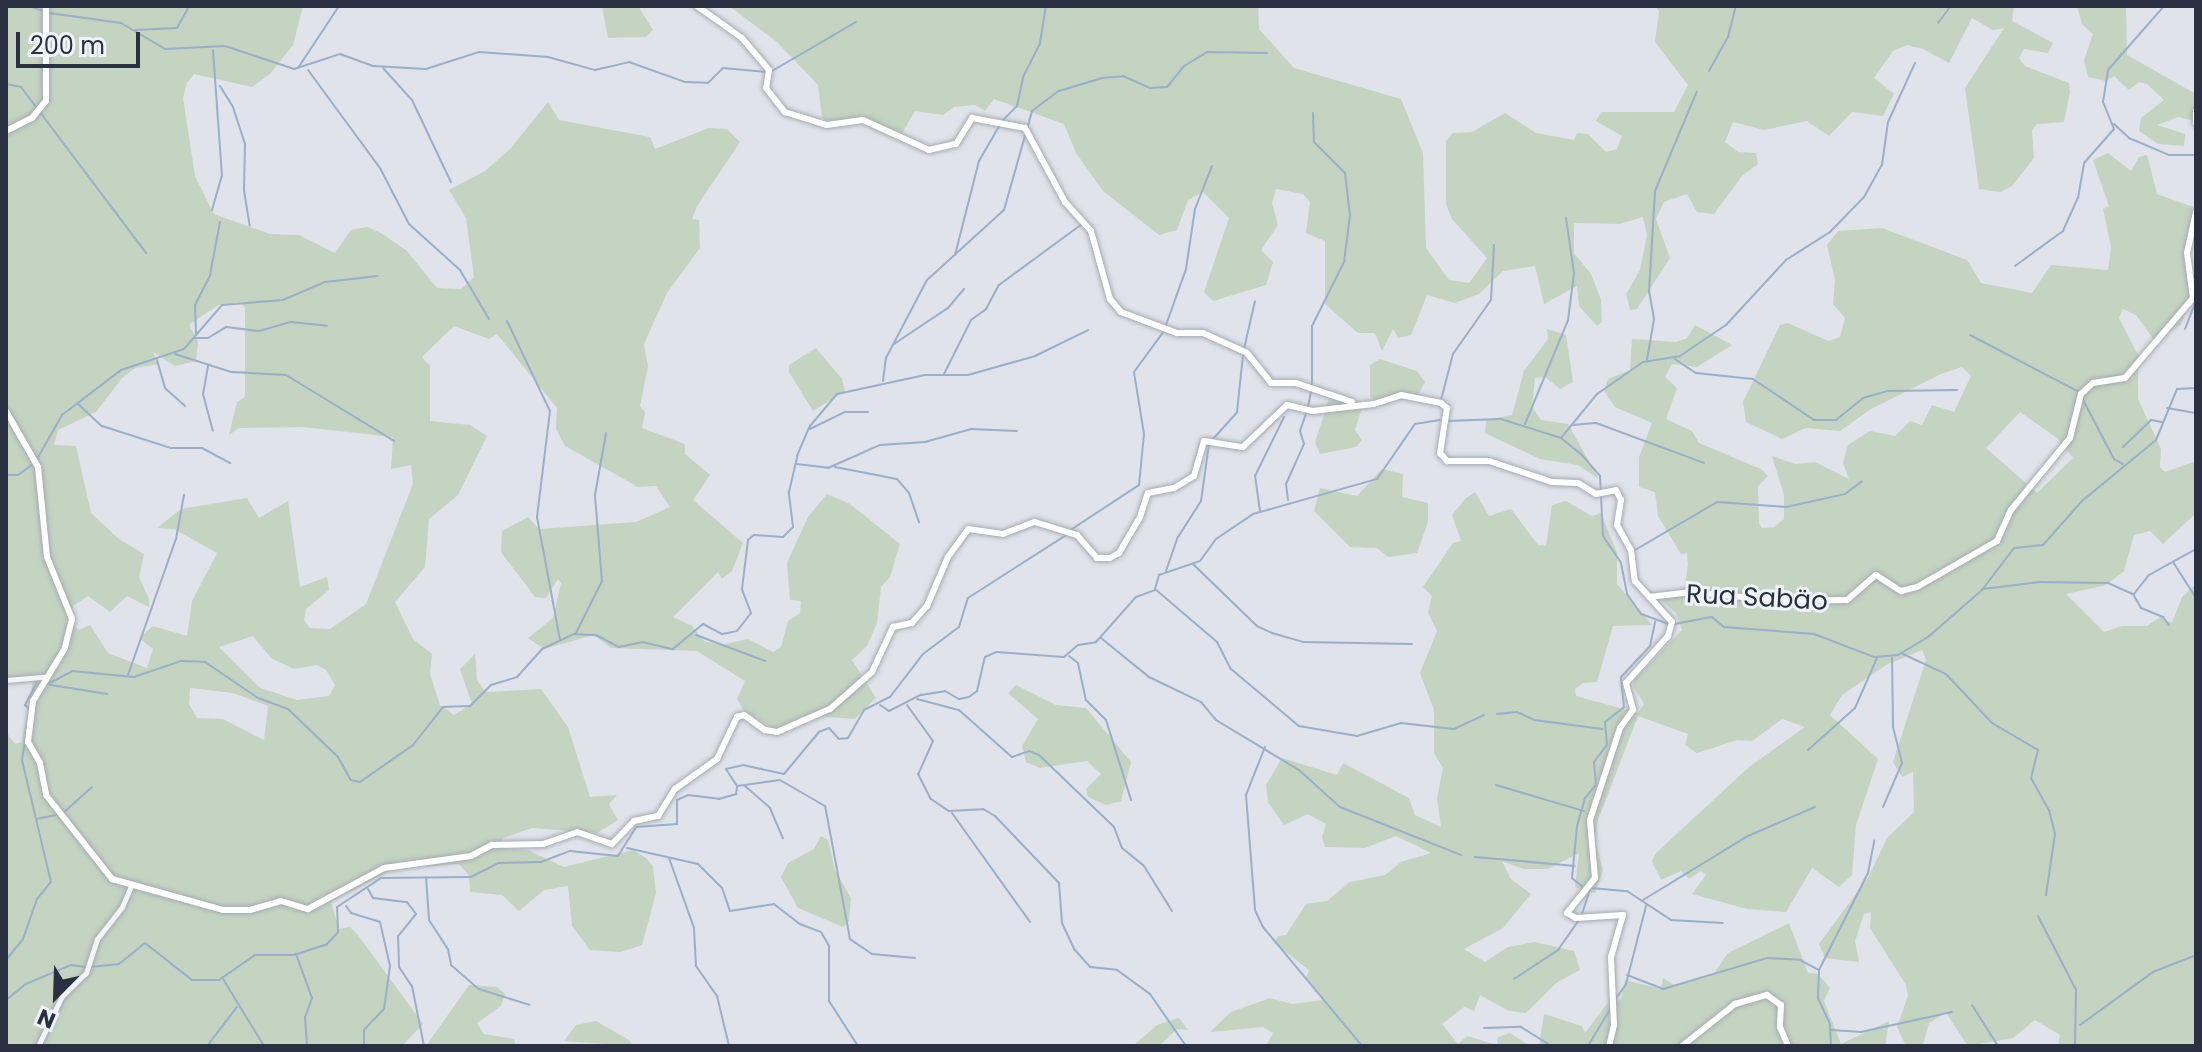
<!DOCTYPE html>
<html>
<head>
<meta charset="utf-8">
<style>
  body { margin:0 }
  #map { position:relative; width:2202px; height:1052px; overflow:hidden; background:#e0e3e9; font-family:Poppins,sans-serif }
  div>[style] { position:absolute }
  .green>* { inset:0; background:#c4d4c0 }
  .stream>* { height:2px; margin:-1px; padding:0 1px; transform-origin:1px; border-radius:1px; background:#99afcb }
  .roads { filter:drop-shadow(0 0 2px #a5aab3) drop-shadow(0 0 2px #a5aab3) }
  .street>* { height:5px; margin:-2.5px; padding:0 2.5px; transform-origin:2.5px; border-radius:2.5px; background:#f3f4f7 }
  .secondary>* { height:6px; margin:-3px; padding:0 3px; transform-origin:3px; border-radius:3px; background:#fff }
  span { translate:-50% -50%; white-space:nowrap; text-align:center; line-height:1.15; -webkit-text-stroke:6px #eff2f7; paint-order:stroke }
  .street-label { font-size:26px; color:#283041 }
  .frame { position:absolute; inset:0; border:8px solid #283041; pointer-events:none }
  .north { position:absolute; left:16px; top:956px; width:80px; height:80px; -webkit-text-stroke:6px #eff2f7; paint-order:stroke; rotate:203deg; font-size:22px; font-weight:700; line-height:32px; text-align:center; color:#283041 }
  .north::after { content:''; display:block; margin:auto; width:28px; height:36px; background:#283041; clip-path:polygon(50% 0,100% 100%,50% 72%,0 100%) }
  .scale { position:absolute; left:16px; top:32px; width:124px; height:36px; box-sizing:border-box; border:4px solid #283041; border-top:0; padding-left:10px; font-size:24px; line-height:28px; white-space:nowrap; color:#283041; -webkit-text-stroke:6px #eff2f7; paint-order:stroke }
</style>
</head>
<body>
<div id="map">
  <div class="green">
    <i style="clip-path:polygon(evenodd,6px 6px,303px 6px,293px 45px,270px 74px,252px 87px,194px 74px,187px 83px,183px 98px,195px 176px,214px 214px,270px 234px,299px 235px,335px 253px,351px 230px,367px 227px,381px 233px,407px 251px,437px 288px,461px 289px,474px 277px,466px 218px,449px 190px,485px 171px,511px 148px,548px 102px,559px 120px,650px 137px,655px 149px,709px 128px,727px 129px,740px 142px,697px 206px,692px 219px,699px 220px,700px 248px,667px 293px,644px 344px,648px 366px,640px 406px,645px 412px,642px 428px,685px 444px,685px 454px,710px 475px,693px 500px,743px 543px,732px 571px,722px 579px,718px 572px,673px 617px,692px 626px,704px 641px,721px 645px,748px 639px,773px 652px,781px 647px,788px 621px,800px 613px,801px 601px,790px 600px,787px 563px,808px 517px,827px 494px,850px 504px,900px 544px,890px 577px,881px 587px,877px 623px,867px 646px,852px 660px,876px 698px,855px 719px,814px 716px,780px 732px,744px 711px,737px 699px,745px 681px,697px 651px,611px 648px,594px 635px,544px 649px,528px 638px,553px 618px,561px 583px,558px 579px,546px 598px,535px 597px,501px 552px,502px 531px,528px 517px,539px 529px,636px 522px,670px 507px,656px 486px,638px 487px,565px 446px,556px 429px,557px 408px,497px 334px,489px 339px,454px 326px,422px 357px,430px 366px,430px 421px,470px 425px,487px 436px,458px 495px,429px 519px,425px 567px,395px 602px,413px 639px,432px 654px,430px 674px,440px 705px,454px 715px,472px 704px,460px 669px,475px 654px,477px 680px,485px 692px,541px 689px,568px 727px,590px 797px,617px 795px,609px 804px,618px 820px,597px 833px,532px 828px,503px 838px,498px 848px,528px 850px,564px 867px,633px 850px,646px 858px,653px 866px,656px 893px,642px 945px,620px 952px,590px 950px,572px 926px,568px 886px,544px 890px,519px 911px,502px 895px,470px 892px,469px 876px,459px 864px,394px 869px,331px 902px,339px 929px,350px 927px,358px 935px,423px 1024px,402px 1046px,6px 1046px,6px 732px,15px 744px,22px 742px,33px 680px,6px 683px,6px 6px,238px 302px,245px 307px,245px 397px,237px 402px,229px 435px,239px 428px,303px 427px,393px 437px,391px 469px,411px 465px,413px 484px,366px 604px,330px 629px,310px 628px,304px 620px,306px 609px,329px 590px,327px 577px,300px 587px,288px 501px,259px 518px,247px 498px,181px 509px,157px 528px,174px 529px,217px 553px,192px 601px,187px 636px,153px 626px,139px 638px,153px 649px,147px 668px,108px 653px,90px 625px,79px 630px,71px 623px,73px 606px,88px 596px,110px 612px,127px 596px,149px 607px,149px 599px,139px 577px,144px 554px,119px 539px,91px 513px,76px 446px,54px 445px,58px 430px,96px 412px,122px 378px,135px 368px,159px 364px,153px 352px,175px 366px,196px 361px,198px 341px,189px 325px,218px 305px,238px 302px,6px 6px,253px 636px,271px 658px,294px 669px,317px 665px,326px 670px,335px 685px,329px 696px,297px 700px,260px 688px,219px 647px,253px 636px,6px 6px,190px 688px,233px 693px,268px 706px,264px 740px,223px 719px,197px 718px,189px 704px,190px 688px)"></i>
    <i style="clip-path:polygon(602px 6px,638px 6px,653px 30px,646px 37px,608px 38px)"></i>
    <i style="clip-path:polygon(729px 6px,1258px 6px,1259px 29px,1294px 68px,1401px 99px,1423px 153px,1426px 248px,1449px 280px,1469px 283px,1487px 258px,1452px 219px,1446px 204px,1446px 141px,1453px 133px,1472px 132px,1505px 113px,1536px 133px,1574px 140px,1577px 133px,1588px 134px,1606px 152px,1617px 149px,1622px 136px,1596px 121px,1601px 112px,1674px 112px,1688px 85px,1655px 42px,1659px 11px,1655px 6px,2014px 6px,2012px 21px,2053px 43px,2048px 53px,2024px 49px,2019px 58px,2025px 66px,2069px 83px,2070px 92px,2064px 122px,2037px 124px,2032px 130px,2034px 158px,2012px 186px,2001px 192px,1979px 189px,1965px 88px,2004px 28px,1993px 30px,1972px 18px,1949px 63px,1923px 49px,1907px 45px,1893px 51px,1874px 78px,1894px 94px,1883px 116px,1852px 112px,1829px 136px,1807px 121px,1764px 130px,1733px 122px,1725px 142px,1738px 152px,1756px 153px,1758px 164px,1742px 176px,1714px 214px,1697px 212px,1687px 194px,1664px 202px,1656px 219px,1670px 258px,1637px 309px,1630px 310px,1626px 294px,1640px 270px,1647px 235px,1643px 217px,1619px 224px,1574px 223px,1574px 253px,1591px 274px,1601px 300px,1602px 322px,1597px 326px,1579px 306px,1577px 286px,1544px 304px,1535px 266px,1503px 271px,1479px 294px,1455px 303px,1427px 295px,1411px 335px,1398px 338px,1393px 329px,1382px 351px,1375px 333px,1358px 333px,1325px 304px,1325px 241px,1306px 233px,1310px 202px,1303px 194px,1276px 189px,1272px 203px,1278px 225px,1261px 250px,1273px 262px,1266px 285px,1213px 301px,1204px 292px,1229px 218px,1203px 192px,1188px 200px,1177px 230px,1159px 235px,1103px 191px,1076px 153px,1064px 124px,994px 99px,985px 111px,975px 105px,954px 107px,943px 115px,915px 111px,900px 137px,866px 120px,828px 121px,822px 118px,818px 85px,777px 42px)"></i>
    <i style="clip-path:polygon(2077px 6px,2126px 6px,2127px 55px,2196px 94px,2196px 121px,2178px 117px,2157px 125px,2185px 134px,2184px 146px,2158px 144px,2139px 131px,2141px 118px,2164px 100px,2147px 84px,2139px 82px,2129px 90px,2114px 76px,2106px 81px,2088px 77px,2084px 60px,2093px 34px,2082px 24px)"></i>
    <i style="clip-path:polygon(evenodd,2108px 153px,2131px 171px,2139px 157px,2147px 155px,2157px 194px,2193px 207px,2189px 250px,2192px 290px,2181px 325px,2154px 340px,2136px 315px,2123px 309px,2119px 318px,2138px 355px,2138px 399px,2161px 449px,2160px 467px,2165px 472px,2196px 461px,2196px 513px,2163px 544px,2150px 531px,2134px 535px,2124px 571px,2106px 585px,2066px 594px,2104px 632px,2122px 626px,2147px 626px,2160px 617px,2172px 623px,2182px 597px,2196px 584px,2196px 1046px,2058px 1046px,2060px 1035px,2035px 1020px,2013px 1038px,1968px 1046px,1946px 1013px,1929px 1023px,1923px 1045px,1906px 1046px,1897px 1027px,1908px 996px,1906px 985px,1870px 928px,1871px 912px,1864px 914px,1855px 941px,1859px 962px,1825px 958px,1819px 944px,1869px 876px,1887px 838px,1914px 812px,1913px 772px,1902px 777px,1893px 762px,1926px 660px,1922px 650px,1886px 665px,1842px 695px,1830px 715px,1878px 759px,1856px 825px,1852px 875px,1839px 887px,1812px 868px,1786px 912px,1747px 909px,1692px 894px,1706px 875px,1701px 871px,1689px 879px,1681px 871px,1661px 880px,1652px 862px,1655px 854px,1749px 767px,1805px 727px,1782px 719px,1752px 741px,1737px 740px,1697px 753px,1685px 745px,1688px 734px,1638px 716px,1598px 820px,1595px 841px,1603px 870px,1595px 893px,1575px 887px,1579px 853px,1548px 869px,1523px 869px,1502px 861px,1511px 879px,1531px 894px,1503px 928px,1464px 949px,1485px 962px,1508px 947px,1535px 942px,1574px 951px,1580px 970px,1556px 983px,1526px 1013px,1509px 1011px,1480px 995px,1474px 1011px,1464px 1007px,1442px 1024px,1458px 1044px,1467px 1036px,1497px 1045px,1498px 1037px,1510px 1033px,1530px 1046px,1266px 1046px,1273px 1033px,1263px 1027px,1210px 1032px,1231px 1012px,1270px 998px,1292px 1004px,1323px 1000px,1306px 978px,1309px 970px,1274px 943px,1278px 936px,1286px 935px,1306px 904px,1327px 901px,1350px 882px,1385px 875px,1401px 862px,1431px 853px,1396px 836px,1365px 848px,1325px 847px,1322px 837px,1326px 824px,1308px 814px,1284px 825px,1268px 802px,1266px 785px,1282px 758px,1337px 775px,1343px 763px,1409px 798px,1415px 815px,1441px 827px,1437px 798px,1443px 768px,1434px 753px,1434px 710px,1420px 673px,1437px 631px,1428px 613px,1432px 596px,1423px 587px,1453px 543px,1461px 541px,1452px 515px,1465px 499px,1475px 492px,1489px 516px,1511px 509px,1538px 545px,1546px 546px,1552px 505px,1566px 501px,1592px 516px,1601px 513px,1617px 553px,1617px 584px,1652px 625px,1613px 626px,1597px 682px,1583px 683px,1575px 689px,1576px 696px,1638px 713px,1644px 704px,1633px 686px,1635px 679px,1682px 630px,1676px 613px,1653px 593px,1684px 592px,1688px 564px,1687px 553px,1681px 554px,1658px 516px,1655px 492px,1639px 487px,1639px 457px,1652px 423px,1615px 407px,1604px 391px,1608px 379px,1630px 370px,1632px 339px,1676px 342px,1687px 338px,1695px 325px,1732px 345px,1697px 367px,1672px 364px,1665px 377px,1677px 388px,1666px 419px,1692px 431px,1699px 443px,1761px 469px,1768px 476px,1758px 486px,1759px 523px,1762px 528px,1774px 527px,1784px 519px,1784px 495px,1772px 456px,1795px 464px,1815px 462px,1849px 479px,1843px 463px,1848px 445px,1870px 431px,1895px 436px,1910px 421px,1922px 425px,1932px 405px,1954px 412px,1971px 376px,1962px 367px,1941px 374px,1871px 409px,1840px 431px,1806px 428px,1782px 439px,1746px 422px,1743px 402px,1780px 325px,1787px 323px,1829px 341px,1840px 337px,1845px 318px,1833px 304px,1835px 280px,1827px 245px,1838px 231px,1882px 228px,1967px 260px,1981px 283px,2032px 293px,2051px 265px,2108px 270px,2111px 247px,2103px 209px,2109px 206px,2093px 160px,2108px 153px,2020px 412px,2057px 438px,2073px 458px,2037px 493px,1986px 448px,2020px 412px)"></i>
    <i style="clip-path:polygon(1547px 329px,1566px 335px,1573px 382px,1560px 389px,1545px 377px,1535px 378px,1532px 407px,1541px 420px,1568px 424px,1599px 479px,1578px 465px,1540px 459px,1485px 433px,1486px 420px,1512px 415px,1524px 371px,1548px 339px)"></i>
    <i style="clip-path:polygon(816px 348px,842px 379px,845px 391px,813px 411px,789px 372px,789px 365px)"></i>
    <i style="clip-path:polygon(1380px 359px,1417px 371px,1425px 382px,1416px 399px,1377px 401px,1370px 397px,1370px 365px)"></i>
    <i style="clip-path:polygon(1330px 396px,1362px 408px,1355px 430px,1362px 440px,1356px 447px,1320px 454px,1315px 442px)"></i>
    <i style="clip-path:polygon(1382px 469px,1403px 474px,1402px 497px,1428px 503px,1428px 522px,1417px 553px,1388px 557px,1377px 548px,1350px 547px,1314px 511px,1320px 488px,1357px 496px)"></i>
    <i style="clip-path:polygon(1016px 685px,1056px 705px,1086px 708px,1131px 762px,1121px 801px,1106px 805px,1088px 797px,1086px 789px,1101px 774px,1087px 761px,1040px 768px,1026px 762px,1022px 746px,1038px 719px,1008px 693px)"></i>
    <i style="clip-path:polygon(821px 836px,828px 840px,835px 870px,851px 898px,849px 921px,843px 927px,798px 908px,781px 877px,788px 863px,814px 849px)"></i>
    <i style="clip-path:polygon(1789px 923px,1808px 973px,1818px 974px,1830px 988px,1824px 1001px,1841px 1044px,1889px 1021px,1885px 1046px,1539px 1046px,1544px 1014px,1582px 1026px,1585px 1033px,1606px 1005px,1621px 999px,1625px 980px,1661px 989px,1663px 978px,1674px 985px,1713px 975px,1728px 953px)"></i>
    <i style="clip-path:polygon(469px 985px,497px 987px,505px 994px,501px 1006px,477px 1023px,484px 1034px,514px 1039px,516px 1046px,426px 1046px)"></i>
    <i style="clip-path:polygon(1179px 1018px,1188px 1030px,1177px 1029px,1159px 1046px,1133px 1046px,1157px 1025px)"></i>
    <i style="clip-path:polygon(596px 1021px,629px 1040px,633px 1046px,564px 1041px,576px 1025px)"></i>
  </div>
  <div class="stream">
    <i style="left:29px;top:6px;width:15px;rotate:20deg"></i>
    <i style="left:49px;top:13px;width:73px;rotate:7.9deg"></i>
    <i style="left:121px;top:23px;width:51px;rotate:30.6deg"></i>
    <i style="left:165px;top:49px;width:60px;rotate:-2.9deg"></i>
    <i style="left:225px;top:46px;width:73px;rotate:18.4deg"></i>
    <i style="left:294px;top:69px;width:48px;rotate:-18.1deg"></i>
    <i style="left:340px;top:54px;width:35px;rotate:20deg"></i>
    <i style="left:373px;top:66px;width:53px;rotate:3.2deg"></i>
    <i style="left:426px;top:69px;width:56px;rotate:-17.8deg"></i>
    <i style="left:479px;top:52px;width:69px;rotate:4.1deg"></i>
    <i style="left:548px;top:57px;width:49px;rotate:15.5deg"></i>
    <i style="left:595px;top:70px;width:35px;rotate:-13deg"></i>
    <i style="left:629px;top:62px;width:59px;rotate:19.7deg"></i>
    <i style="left:685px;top:82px;width:23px;rotate:2deg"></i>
    <i style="left:708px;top:83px;width:21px;rotate:-45deg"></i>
    <i style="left:723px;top:68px;width:43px;rotate:5.3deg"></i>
    <i style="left:1938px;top:23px;width:21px;rotate:-53deg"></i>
    <i style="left:135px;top:30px;width:42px;rotate:-2.7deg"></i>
    <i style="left:177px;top:28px;width:25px;rotate:-61deg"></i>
    <i style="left:298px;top:68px;width:74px;rotate:-56.5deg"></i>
    <i style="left:383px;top:68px;width:43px;rotate:47.8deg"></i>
    <i style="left:412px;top:100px;width:91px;rotate:64.6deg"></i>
    <i style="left:308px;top:70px;width:122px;rotate:53.7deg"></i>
    <i style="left:380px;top:168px;width:63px;rotate:62.6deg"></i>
    <i style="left:409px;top:224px;width:69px;rotate:42deg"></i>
    <i style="left:460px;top:270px;width:57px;rotate:59.4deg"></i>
    <i style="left:772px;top:71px;width:97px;rotate:-30.3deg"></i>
    <i style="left:1709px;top:71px;width:39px;rotate:-61deg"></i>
    <i style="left:1728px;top:37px;width:32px;rotate:-76deg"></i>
    <i style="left:6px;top:84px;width:15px;rotate:11deg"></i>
    <i style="left:21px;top:87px;width:208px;rotate:53deg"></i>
    <i style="left:220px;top:86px;width:25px;rotate:58deg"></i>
    <i style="left:233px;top:107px;width:38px;rotate:72deg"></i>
    <i style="left:245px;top:143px;width:47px;rotate:91.2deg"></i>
    <i style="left:244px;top:190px;width:36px;rotate:81deg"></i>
    <i style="left:1002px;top:121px;width:21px;rotate:-45deg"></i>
    <i style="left:1017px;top:106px;width:30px;rotate:-78deg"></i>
    <i style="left:1023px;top:77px;width:38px;rotate:-63deg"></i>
    <i style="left:1040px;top:43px;width:37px;rotate:-81deg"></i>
    <i style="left:2114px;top:124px;width:21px;rotate:43deg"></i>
    <i style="left:2129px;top:138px;width:43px;rotate:23deg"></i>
    <i style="left:2169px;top:155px;width:27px"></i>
    <i style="left:212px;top:210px;width:35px;rotate:-74deg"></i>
    <i style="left:222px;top:176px;width:126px;rotate:-94.1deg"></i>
    <i style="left:955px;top:255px;width:97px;rotate:-75.7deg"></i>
    <i style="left:979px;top:161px;width:39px;rotate:-60deg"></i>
    <i style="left:2015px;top:266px;width:59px;rotate:-36.1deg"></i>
    <i style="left:2063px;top:231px;width:36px;rotate:-66deg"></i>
    <i style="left:2078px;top:198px;width:36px;rotate:-80deg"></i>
    <i style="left:2084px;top:163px;width:45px;rotate:-48.6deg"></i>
    <i style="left:2114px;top:129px;width:29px;rotate:-112deg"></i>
    <i style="left:2103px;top:102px;width:32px;rotate:-81deg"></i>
    <i style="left:2108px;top:70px;width:85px;rotate:-48.8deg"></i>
    <i style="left:507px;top:321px;width:100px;rotate:64.5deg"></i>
    <i style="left:550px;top:411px;width:107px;rotate:97deg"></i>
    <i style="left:537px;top:517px;width:125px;rotate:79.4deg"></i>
    <i style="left:1166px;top:325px;width:59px;rotate:-70.3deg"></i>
    <i style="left:1186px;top:269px;width:61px;rotate:-81.5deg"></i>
    <i style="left:1195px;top:209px;width:46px;rotate:-68.4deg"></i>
    <i style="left:2185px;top:329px;width:31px;rotate:-69deg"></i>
    <i style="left:196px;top:334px;width:29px;rotate:-92deg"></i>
    <i style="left:195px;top:305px;width:34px;rotate:-63deg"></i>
    <i style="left:210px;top:275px;width:54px;rotate:-79.3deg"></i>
    <i style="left:1970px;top:335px;width:123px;rotate:27.6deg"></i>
    <i style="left:195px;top:338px;width:13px"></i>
    <i style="left:208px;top:338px;width:21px;rotate:-31deg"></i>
    <i style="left:226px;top:327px;width:33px;rotate:7deg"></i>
    <i style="left:259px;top:331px;width:33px;rotate:-16deg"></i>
    <i style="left:291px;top:322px;width:36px;rotate:6deg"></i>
    <i style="left:894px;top:344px;width:65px;rotate:-33.7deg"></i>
    <i style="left:948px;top:308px;width:25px;rotate:-50deg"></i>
    <i style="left:1244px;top:349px;width:49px;rotate:-77.1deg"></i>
    <i style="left:175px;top:354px;width:59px;rotate:17.8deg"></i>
    <i style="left:231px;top:372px;width:55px;rotate:3.1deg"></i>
    <i style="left:286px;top:375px;width:127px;rotate:31.4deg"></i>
    <i style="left:1675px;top:359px;width:25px;rotate:34deg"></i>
    <i style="left:1696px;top:373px;width:57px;rotate:6deg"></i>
    <i style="left:1753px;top:379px;width:73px;rotate:33.9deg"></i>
    <i style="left:1814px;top:420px;width:22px"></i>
    <i style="left:1836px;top:420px;width:35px;rotate:-39deg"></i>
    <i style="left:1863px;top:398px;width:25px;rotate:-16deg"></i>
    <i style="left:1887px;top:391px;width:70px;rotate:-0.8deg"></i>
    <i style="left:157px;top:360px;width:29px;rotate:74deg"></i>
    <i style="left:165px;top:388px;width:27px;rotate:42deg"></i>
    <i style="left:1647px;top:360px;width:42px;rotate:-80.3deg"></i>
    <i style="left:1654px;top:319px;width:27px;rotate:-100deg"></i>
    <i style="left:1649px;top:292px;width:101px;rotate:-86.6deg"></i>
    <i style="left:1655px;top:191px;width:108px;rotate:-67.2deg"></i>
    <i style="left:208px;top:366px;width:28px;rotate:100deg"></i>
    <i style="left:203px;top:394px;width:38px;rotate:75deg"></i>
    <i style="left:944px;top:374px;width:60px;rotate:-63.4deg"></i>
    <i style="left:971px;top:320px;width:19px;rotate:-36deg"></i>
    <i style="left:986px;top:309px;width:27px;rotate:-62deg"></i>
    <i style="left:999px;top:285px;width:103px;rotate:-36.3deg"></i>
    <i style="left:883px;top:381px;width:23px;rotate:-83deg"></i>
    <i style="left:886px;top:358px;width:88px;rotate:-62.3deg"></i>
    <i style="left:927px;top:280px;width:104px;rotate:-42.3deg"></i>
    <i style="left:1004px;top:210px;width:103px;rotate:-74.2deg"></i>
    <i style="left:1032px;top:111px;width:34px;rotate:-37deg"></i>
    <i style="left:1059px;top:91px;width:45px;rotate:-16.8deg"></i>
    <i style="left:1102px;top:78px;width:21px;rotate:-5deg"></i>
    <i style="left:1123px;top:76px;width:30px;rotate:24deg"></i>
    <i style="left:1150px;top:88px;width:17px;rotate:-3deg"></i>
    <i style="left:1167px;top:87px;width:27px;rotate:-51deg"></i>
    <i style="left:1184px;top:66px;width:27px;rotate:-31deg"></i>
    <i style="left:1207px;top:52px;width:60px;rotate:1deg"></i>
    <i style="left:1312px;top:385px;width:59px;rotate:-90deg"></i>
    <i style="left:1312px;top:326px;width:72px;rotate:-63.4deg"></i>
    <i style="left:1344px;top:262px;width:47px;rotate:-82.7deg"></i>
    <i style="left:1350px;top:215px;width:42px;rotate:-96.8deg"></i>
    <i style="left:1345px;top:173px;width:44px;rotate:-135deg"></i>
    <i style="left:1314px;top:142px;width:29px;rotate:-92deg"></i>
    <i style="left:2082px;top:398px;width:69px;rotate:62.3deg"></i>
    <i style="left:2114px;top:459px;width:10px;rotate:29deg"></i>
    <i style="left:78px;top:404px;width:33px;rotate:43deg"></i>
    <i style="left:102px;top:426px;width:72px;rotate:17.7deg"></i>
    <i style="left:171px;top:448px;width:31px"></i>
    <i style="left:202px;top:448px;width:32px;rotate:28deg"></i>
    <i style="left:1308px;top:407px;width:15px;rotate:-79deg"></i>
    <i style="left:1449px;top:408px;width:11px;rotate:-135deg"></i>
    <i style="left:1441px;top:400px;width:48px;rotate:-75.4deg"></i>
    <i style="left:1453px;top:354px;width:66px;rotate:-54.9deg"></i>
    <i style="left:1491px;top:300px;width:55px;rotate:-86.9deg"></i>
    <i style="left:2167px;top:408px;width:29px;rotate:10deg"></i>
    <i style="left:1447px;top:421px;width:54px;rotate:-2.1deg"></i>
    <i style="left:1501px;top:419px;width:63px;rotate:17.6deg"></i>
    <i style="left:1561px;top:438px;width:26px;rotate:39deg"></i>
    <i style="left:1581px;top:454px;width:29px;rotate:49deg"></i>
    <i style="left:1600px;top:476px;width:60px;rotate:87.1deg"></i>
    <i style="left:1603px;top:536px;width:32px;rotate:56deg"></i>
    <i style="left:1621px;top:563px;width:32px;rotate:79deg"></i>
    <i style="left:1627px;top:594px;width:24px;rotate:55deg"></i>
    <i style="left:1641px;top:614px;width:30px;rotate:20deg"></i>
    <i style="left:1525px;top:424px;width:113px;rotate:-67.5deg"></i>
    <i style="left:1568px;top:320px;width:47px;rotate:-82.7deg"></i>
    <i style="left:1574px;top:273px;width:56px;rotate:-98.3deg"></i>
    <i style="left:1572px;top:425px;width:24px;rotate:-5deg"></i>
    <i style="left:1596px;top:423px;width:115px;rotate:20.3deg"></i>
    <i style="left:810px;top:429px;width:39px;rotate:-26deg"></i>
    <i style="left:845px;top:412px;width:23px"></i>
    <i style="left:1561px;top:438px;width:57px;rotate:-50.7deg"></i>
    <i style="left:1597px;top:394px;width:56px;rotate:-34.8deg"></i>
    <i style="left:1643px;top:362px;width:37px;rotate:-9deg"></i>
    <i style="left:1680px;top:356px;width:55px;rotate:-34deg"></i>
    <i style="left:1726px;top:325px;width:88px;rotate:-47.3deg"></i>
    <i style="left:1786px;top:260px;width:52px;rotate:-32.5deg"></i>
    <i style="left:1830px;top:232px;width:49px;rotate:-45.8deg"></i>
    <i style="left:1864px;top:197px;width:37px;rotate:-61deg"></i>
    <i style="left:1882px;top:165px;width:43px;rotate:-82.1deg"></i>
    <i style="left:1888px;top:122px;width:65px;rotate:-65.4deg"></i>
    <i style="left:1213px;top:439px;width:36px;rotate:-48deg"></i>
    <i style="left:1237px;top:412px;width:57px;rotate:-84deg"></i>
    <i style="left:2123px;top:447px;width:39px;rotate:-44deg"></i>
    <i style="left:2151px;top:420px;width:11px;rotate:10deg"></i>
    <i style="left:37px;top:459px;width:51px;rotate:-60.4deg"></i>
    <i style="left:62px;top:415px;width:74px;rotate:-37.3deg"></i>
    <i style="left:121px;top:370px;width:66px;rotate:-18.4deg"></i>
    <i style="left:184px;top:349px;width:58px;rotate:-49.2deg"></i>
    <i style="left:222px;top:305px;width:61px;rotate:-4.7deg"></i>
    <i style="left:283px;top:300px;width:46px;rotate:-23.2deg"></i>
    <i style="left:325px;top:282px;width:53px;rotate:-6.5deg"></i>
    <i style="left:797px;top:464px;width:31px;rotate:7deg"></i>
    <i style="left:828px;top:468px;width:57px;rotate:-23.9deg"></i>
    <i style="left:880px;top:445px;width:45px;rotate:-3.8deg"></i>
    <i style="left:925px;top:442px;width:48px;rotate:-15.8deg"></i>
    <i style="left:971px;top:429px;width:46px;rotate:2.5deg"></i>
    <i style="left:835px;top:467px;width:63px;rotate:11deg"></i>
    <i style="left:897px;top:479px;width:18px;rotate:49deg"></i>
    <i style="left:909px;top:493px;width:31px;rotate:71deg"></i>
    <i style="left:6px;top:475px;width:12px"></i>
    <i style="left:18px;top:475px;width:19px;rotate:-36deg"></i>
    <i style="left:1288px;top:500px;width:16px;rotate:-97deg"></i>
    <i style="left:1286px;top:484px;width:44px;rotate:-65.8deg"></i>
    <i style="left:1304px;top:444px;width:14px;rotate:-107deg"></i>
    <i style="left:1300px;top:431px;width:18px;rotate:-71deg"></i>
    <i style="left:1260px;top:511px;width:35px;rotate:-98deg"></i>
    <i style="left:1255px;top:476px;width:66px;rotate:-63.8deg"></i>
    <i style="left:1072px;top:529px;width:80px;rotate:-33.3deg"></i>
    <i style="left:1139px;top:485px;width:51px;rotate:-84.4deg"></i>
    <i style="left:1144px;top:434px;width:63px;rotate:-99.2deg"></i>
    <i style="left:1134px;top:372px;width:51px;rotate:-53.8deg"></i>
    <i style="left:1635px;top:550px;width:95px;rotate:-30.3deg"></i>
    <i style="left:1717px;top:502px;width:69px;rotate:4.1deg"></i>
    <i style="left:1786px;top:507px;width:60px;rotate:-12.4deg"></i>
    <i style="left:1845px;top:494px;width:21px;rotate:-37deg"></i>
    <i style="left:2173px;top:562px;width:43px;rotate:57.4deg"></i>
    <i style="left:1193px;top:564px;width:89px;rotate:44.1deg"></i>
    <i style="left:1257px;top:626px;width:17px;rotate:25deg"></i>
    <i style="left:1272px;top:633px;width:33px;rotate:16deg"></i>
    <i style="left:1304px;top:642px;width:108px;rotate:1.1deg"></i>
    <i style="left:1166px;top:571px;width:36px;rotate:-71deg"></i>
    <i style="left:1178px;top:537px;width:43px;rotate:-57.4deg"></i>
    <i style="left:1201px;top:501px;width:58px;rotate:-82deg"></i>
    <i style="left:1155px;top:589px;width:82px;rotate:40.5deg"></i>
    <i style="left:1217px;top:642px;width:30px;rotate:63deg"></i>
    <i style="left:1231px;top:669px;width:89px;rotate:40deg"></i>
    <i style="left:1299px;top:726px;width:59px;rotate:9.8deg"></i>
    <i style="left:1357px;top:736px;width:46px;rotate:-16.5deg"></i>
    <i style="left:1401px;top:723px;width:53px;rotate:6.5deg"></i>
    <i style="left:1454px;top:729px;width:33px;rotate:-25deg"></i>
    <i style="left:1155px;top:589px;width:15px;rotate:-74deg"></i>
    <i style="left:1159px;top:575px;width:43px;rotate:-18.9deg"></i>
    <i style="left:1200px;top:561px;width:27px;rotate:-54deg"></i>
    <i style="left:1216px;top:539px;width:45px;rotate:-34deg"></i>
    <i style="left:1253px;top:514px;width:129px;rotate:-15.8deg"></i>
    <i style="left:1377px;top:479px;width:67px;rotate:-55.4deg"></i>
    <i style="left:1415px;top:424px;width:25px;rotate:-9deg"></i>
    <i style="left:1983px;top:589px;width:57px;rotate:-7deg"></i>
    <i style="left:2040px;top:582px;width:68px;rotate:0.8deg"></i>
    <i style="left:2108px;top:583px;width:27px;rotate:24deg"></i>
    <i style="left:2133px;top:594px;width:16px;rotate:60deg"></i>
    <i style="left:2141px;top:608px;width:24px;rotate:22deg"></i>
    <i style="left:2163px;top:617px;width:10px;rotate:53deg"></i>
    <i style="left:2134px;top:594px;width:24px;rotate:-52deg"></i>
    <i style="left:2149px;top:575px;width:54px;rotate:-29deg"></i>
    <i style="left:1675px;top:624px;width:38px;rotate:-11deg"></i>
    <i style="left:1712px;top:617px;width:16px;rotate:40deg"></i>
    <i style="left:1724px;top:627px;width:90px;rotate:4.4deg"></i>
    <i style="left:1814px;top:634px;width:64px;rotate:21deg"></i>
    <i style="left:1874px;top:657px;width:24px;rotate:-5deg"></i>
    <i style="left:1898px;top:655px;width:35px;rotate:-31deg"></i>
    <i style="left:1928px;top:637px;width:72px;rotate:-41deg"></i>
    <i style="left:1982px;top:590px;width:53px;rotate:-52.7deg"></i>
    <i style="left:2014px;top:548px;width:29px;rotate:-6deg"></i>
    <i style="left:2043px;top:545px;width:59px;rotate:-48.4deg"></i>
    <i style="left:2082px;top:501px;width:96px;rotate:-39.5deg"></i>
    <i style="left:2156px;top:440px;width:55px;rotate:-67.6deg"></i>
    <i style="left:2177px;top:389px;width:19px;rotate:-3deg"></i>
    <i style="left:576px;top:633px;width:58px;rotate:-63.4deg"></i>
    <i style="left:602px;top:581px;width:86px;rotate:-94.7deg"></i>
    <i style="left:595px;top:495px;width:63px;rotate:-79.9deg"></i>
    <i style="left:696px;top:635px;width:74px;rotate:20.6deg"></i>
    <i style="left:1101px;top:638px;width:62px;rotate:39.1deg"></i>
    <i style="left:1149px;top:677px;width:58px;rotate:25.7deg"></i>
    <i style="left:1201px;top:702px;width:23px;rotate:50deg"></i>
    <i style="left:1216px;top:720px;width:97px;rotate:31.1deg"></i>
    <i style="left:1299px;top:770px;width:55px;rotate:42.1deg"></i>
    <i style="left:1340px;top:807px;width:130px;rotate:21.6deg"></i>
    <i style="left:1903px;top:654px;width:47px;rotate:24.9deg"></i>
    <i style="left:1946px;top:674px;width:67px;rotate:46.8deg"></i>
    <i style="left:1992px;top:723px;width:53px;rotate:30.4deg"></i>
    <i style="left:2038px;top:750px;width:29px;rotate:104deg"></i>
    <i style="left:2031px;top:778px;width:37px;rotate:61deg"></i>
    <i style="left:2049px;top:810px;width:25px;rotate:76deg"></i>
    <i style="left:2055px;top:834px;width:62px;rotate:98.4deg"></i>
    <i style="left:1069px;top:656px;width:11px;rotate:38deg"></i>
    <i style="left:1078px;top:663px;width:38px;rotate:78deg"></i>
    <i style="left:1086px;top:700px;width:28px;rotate:45deg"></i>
    <i style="left:1106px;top:720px;width:84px;rotate:72.6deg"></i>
    <i style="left:128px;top:675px;width:144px;rotate:-70.6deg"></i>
    <i style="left:176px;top:539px;width:45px;rotate:-79.7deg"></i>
    <i style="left:45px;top:684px;width:63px;rotate:9.2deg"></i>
    <i style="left:48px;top:684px;width:27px;rotate:-28deg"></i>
    <i style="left:72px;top:671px;width:62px;rotate:5.5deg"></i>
    <i style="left:134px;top:677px;width:50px;rotate:-18.8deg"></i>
    <i style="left:181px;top:661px;width:24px;rotate:2deg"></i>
    <i style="left:205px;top:662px;width:64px;rotate:34.2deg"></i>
    <i style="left:258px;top:698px;width:32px;rotate:20deg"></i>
    <i style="left:288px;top:709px;width:69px;rotate:43.8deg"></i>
    <i style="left:338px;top:757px;width:26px;rotate:61deg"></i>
    <i style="left:351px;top:780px;width:9px;rotate:13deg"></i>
    <i style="left:360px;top:782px;width:65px;rotate:-34.9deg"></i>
    <i style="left:413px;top:745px;width:48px;rotate:-51.7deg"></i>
    <i style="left:443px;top:707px;width:27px;rotate:-2deg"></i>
    <i style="left:470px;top:706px;width:30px;rotate:-45deg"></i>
    <i style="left:491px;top:685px;width:27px;rotate:-17deg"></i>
    <i style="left:517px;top:677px;width:38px;rotate:-48deg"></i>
    <i style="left:542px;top:649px;width:35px;rotate:-25deg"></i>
    <i style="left:574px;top:634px;width:22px;rotate:3deg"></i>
    <i style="left:596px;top:635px;width:26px;rotate:28deg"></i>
    <i style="left:619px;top:647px;width:24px;rotate:-12deg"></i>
    <i style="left:642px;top:642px;width:32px;rotate:13deg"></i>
    <i style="left:673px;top:649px;width:39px;rotate:-40deg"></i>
    <i style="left:703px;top:624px;width:21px;rotate:28deg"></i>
    <i style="left:722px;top:634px;width:15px;rotate:-11deg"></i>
    <i style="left:737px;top:631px;width:23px;rotate:-52deg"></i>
    <i style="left:751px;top:613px;width:26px;rotate:-111deg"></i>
    <i style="left:742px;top:589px;width:49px;rotate:-83deg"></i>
    <i style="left:748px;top:540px;width:8px;rotate:-40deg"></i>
    <i style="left:754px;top:535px;width:29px;rotate:4deg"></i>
    <i style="left:783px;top:537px;width:14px;rotate:-45deg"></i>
    <i style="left:793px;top:527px;width:35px;rotate:-97deg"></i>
    <i style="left:789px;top:492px;width:37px;rotate:-77deg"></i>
    <i style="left:797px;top:456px;width:33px;rotate:-67deg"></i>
    <i style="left:810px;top:426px;width:42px;rotate:-49.8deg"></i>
    <i style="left:837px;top:394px;width:90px;rotate:-12.2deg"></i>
    <i style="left:925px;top:375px;width:43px"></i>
    <i style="left:968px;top:375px;width:70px;rotate:-15.8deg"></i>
    <i style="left:1035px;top:356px;width:59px;rotate:-26.1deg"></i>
    <i style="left:917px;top:699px;width:43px;rotate:14.7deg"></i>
    <i style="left:959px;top:710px;width:71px;rotate:41.6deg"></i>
    <i style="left:1012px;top:757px;width:18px;rotate:-19deg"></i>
    <i style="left:1029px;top:751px;width:11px;rotate:22deg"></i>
    <i style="left:1039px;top:755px;width:104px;rotate:43.8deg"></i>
    <i style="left:1114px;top:827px;width:22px;rotate:69deg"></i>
    <i style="left:1122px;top:848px;width:28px;rotate:39deg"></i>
    <i style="left:1144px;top:866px;width:53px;rotate:58.1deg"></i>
    <i style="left:880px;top:705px;width:11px;rotate:34deg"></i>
    <i style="left:889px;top:711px;width:36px;rotate:-27deg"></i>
    <i style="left:921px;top:695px;width:24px;rotate:-9deg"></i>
    <i style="left:945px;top:691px;width:16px;rotate:30deg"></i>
    <i style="left:959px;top:699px;width:10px;rotate:-11deg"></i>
    <i style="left:969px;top:697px;width:10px;rotate:-37deg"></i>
    <i style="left:977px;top:691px;width:35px;rotate:-77deg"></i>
    <i style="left:985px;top:657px;width:12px;rotate:-24deg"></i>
    <i style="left:996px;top:652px;width:68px;rotate:4.2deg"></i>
    <i style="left:1064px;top:657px;width:18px;rotate:-41deg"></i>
    <i style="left:1078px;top:645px;width:18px;rotate:-9deg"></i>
    <i style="left:1096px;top:642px;width:60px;rotate:-48.4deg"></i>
    <i style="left:1136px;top:597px;width:20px;rotate:-20deg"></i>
    <i style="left:907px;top:705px;width:44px;rotate:54.2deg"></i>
    <i style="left:933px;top:741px;width:36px;rotate:114deg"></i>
    <i style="left:918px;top:774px;width:28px;rotate:63deg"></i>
    <i style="left:931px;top:799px;width:22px;rotate:34deg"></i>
    <i style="left:949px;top:811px;width:34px;rotate:-3deg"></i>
    <i style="left:983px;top:809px;width:14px;rotate:30deg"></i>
    <i style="left:995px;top:816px;width:93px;rotate:46.3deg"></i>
    <i style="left:1059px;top:883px;width:40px;rotate:85.7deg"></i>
    <i style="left:1062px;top:923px;width:29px;rotate:65deg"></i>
    <i style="left:1074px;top:949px;width:24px;rotate:48deg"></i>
    <i style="left:1090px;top:967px;width:27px;rotate:6deg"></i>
    <i style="left:1117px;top:970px;width:41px;rotate:36deg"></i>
    <i style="left:1150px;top:994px;width:63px;rotate:55.3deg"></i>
    <i style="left:30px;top:710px;width:7px;rotate:-135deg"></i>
    <i style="left:25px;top:705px;width:26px;rotate:-62deg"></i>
    <i style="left:1497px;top:714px;width:20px;rotate:-6deg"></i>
    <i style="left:1517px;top:712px;width:19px;rotate:25deg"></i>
    <i style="left:1534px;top:720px;width:69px;rotate:7.5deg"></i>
    <i style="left:1265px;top:747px;width:52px;rotate:111.6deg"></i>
    <i style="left:1246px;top:795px;width:115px;rotate:85.5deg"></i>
    <i style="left:1255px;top:910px;width:19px;rotate:65deg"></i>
    <i style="left:1263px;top:927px;width:155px;rotate:50.2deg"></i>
    <i style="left:1808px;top:750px;width:63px;rotate:-41.8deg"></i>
    <i style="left:1855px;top:708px;width:55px;rotate:-66.3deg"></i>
    <i style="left:1496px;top:785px;width:92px;rotate:16.5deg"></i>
    <i style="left:745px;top:786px;width:33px;rotate:41deg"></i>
    <i style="left:770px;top:808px;width:33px;rotate:67deg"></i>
    <i style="left:1883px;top:807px;width:48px;rotate:-66.6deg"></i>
    <i style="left:1902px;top:763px;width:38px;rotate:-104deg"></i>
    <i style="left:1893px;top:726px;width:68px;rotate:-90.8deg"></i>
    <i style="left:63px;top:813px;width:39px;rotate:-42deg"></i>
    <i style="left:952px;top:813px;width:134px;rotate:54.4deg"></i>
    <i style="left:36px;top:819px;width:21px;rotate:-11deg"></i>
    <i style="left:627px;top:848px;width:73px;rotate:12.7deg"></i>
    <i style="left:698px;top:864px;width:34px;rotate:45deg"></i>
    <i style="left:722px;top:888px;width:24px;rotate:71deg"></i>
    <i style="left:730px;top:911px;width:45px;rotate:-9deg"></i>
    <i style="left:774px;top:904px;width:33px;rotate:38deg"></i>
    <i style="left:800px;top:924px;width:22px;rotate:21deg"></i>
    <i style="left:821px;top:932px;width:16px;rotate:60deg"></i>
    <i style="left:829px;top:946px;width:55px;rotate:90deg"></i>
    <i style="left:829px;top:1001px;width:54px;rotate:57.2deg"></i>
    <i style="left:1475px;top:857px;width:100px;rotate:5.1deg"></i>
    <i style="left:669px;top:858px;width:74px;rotate:70.3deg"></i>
    <i style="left:694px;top:928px;width:38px;rotate:87deg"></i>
    <i style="left:696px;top:966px;width:37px;rotate:55deg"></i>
    <i style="left:717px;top:996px;width:51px;rotate:76.5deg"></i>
    <i style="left:426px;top:877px;width:43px;rotate:86deg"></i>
    <i style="left:429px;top:920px;width:35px;rotate:57deg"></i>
    <i style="left:448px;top:949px;width:16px;rotate:79deg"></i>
    <i style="left:451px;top:965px;width:37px;rotate:41deg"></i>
    <i style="left:479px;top:989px;width:53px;rotate:17.4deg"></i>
    <i style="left:1583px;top:887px;width:14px;rotate:-141deg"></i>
    <i style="left:1572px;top:878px;width:52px;rotate:-84.5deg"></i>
    <i style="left:1577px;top:826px;width:29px;rotate:-74deg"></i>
    <i style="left:1585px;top:798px;width:17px;rotate:-50deg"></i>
    <i style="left:1596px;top:785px;width:23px;rotate:-95deg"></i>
    <i style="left:1594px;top:762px;width:21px;rotate:-53deg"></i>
    <i style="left:1607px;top:745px;width:23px;rotate:-95deg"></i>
    <i style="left:1605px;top:722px;width:24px;rotate:-38deg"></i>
    <i style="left:1624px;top:707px;width:30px;rotate:-96deg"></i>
    <i style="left:1621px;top:677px;width:42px;rotate:-46.9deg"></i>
    <i style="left:1650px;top:646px;width:25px;rotate:-78deg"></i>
    <i style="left:1591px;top:888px;width:36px;rotate:5deg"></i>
    <i style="left:1627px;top:891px;width:53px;rotate:33.4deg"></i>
    <i style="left:1671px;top:920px;width:52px;rotate:3.3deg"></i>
    <i style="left:368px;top:889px;width:10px;rotate:61deg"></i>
    <i style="left:373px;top:898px;width:34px;rotate:7deg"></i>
    <i style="left:407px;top:902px;width:15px;rotate:53deg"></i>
    <i style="left:416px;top:914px;width:28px;rotate:129deg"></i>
    <i style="left:398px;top:936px;width:31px;rotate:88deg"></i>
    <i style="left:399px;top:967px;width:23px;rotate:56deg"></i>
    <i style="left:412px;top:986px;width:61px;rotate:78.7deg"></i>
    <i style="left:1643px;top:900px;width:123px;rotate:-31.4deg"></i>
    <i style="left:1748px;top:836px;width:73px;rotate:-23.4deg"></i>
    <i style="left:346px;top:906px;width:9px;rotate:54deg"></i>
    <i style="left:351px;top:913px;width:30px;rotate:17deg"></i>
    <i style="left:380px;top:922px;width:45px;rotate:77.2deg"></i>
    <i style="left:390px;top:966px;width:43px;rotate:97.9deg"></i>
    <i style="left:384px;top:1009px;width:29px;rotate:134deg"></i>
    <i style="left:364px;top:1030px;width:16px;rotate:90deg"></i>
    <i style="left:1582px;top:914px;width:26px;rotate:-72deg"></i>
    <i style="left:2038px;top:916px;width:83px;rotate:62.8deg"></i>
    <i style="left:2076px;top:990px;width:56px;rotate:91deg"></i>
    <i style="left:296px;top:954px;width:47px;rotate:70deg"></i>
    <i style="left:312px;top:998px;width:20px;rotate:110deg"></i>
    <i style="left:305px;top:1017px;width:29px;rotate:86deg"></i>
    <i style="left:915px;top:958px;width:43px;rotate:-174.7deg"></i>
    <i style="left:872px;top:954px;width:27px;rotate:-146deg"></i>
    <i style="left:850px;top:939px;width:135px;rotate:-100.6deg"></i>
    <i style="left:825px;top:806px;width:52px;rotate:-150deg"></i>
    <i style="left:780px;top:780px;width:43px;rotate:172.1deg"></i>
    <i style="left:737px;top:786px;width:20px;rotate:-123deg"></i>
    <i style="left:726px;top:769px;width:17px;rotate:-13deg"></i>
    <i style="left:743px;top:765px;width:42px;rotate:12.4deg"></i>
    <i style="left:784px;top:774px;width:55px;rotate:-50.2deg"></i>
    <i style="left:819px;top:732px;width:11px;rotate:-22deg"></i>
    <i style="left:829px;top:728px;width:15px;rotate:48deg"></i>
    <i style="left:839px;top:739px;width:9px;rotate:-6deg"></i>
    <i style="left:848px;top:738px;width:32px;rotate:-60deg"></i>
    <i style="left:864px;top:710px;width:29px;rotate:-27deg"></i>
    <i style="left:890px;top:697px;width:54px;rotate:-52.5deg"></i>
    <i style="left:923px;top:654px;width:45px;rotate:-36.9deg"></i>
    <i style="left:959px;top:627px;width:30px;rotate:-73deg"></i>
    <i style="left:968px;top:598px;width:117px;rotate:-32.7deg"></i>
    <i style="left:6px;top:960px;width:27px;rotate:-51deg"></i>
    <i style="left:23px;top:939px;width:42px;rotate:-70.7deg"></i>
    <i style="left:37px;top:899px;width:22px;rotate:-51deg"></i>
    <i style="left:51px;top:882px;width:125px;rotate:-103.4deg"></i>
    <i style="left:22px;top:760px;width:32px;rotate:-81deg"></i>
    <i style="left:90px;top:967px;width:29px;rotate:-6deg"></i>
    <i style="left:119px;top:964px;width:33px;rotate:-39deg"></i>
    <i style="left:145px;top:943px;width:60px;rotate:38.2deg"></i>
    <i style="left:192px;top:980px;width:27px"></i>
    <i style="left:219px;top:980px;width:44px;rotate:-34.8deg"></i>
    <i style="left:255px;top:955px;width:39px"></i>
    <i style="left:294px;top:955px;width:35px;rotate:-18deg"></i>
    <i style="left:327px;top:944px;width:16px;rotate:-47deg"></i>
    <i style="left:338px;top:932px;width:25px;rotate:-92deg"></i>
    <i style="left:337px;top:907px;width:53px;rotate:-33.4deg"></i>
    <i style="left:381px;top:878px;width:90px;rotate:-0.6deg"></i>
    <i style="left:471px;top:877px;width:31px;rotate:-27deg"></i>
    <i style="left:499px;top:863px;width:42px;rotate:-1.4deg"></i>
    <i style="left:541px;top:862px;width:31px;rotate:-21deg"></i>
    <i style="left:570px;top:851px;width:48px;rotate:5.9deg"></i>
    <i style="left:618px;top:856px;width:34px;rotate:-58deg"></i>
    <i style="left:636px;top:827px;width:41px;rotate:-4.2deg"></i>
    <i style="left:677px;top:824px;width:24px;rotate:-90deg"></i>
    <i style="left:677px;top:800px;width:12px;rotate:-24deg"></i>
    <i style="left:688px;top:795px;width:31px;rotate:7deg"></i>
    <i style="left:719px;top:799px;width:18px;rotate:-16deg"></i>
    <i style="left:736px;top:794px;width:7px;rotate:-82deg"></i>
    <i style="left:1627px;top:975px;width:39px;rotate:21deg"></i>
    <i style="left:1663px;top:989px;width:109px;rotate:-16.6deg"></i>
    <i style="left:1767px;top:958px;width:33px;rotate:3deg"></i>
    <i style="left:1800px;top:960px;width:21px;rotate:28deg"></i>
    <i style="left:223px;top:979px;width:79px;rotate:58.5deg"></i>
    <i style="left:1514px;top:979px;width:53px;rotate:-33.4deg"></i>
    <i style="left:1558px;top:950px;width:37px;rotate:-55deg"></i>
    <i style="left:6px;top:1000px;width:26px;rotate:-39deg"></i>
    <i style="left:26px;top:984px;width:49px;rotate:-22.9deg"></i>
    <i style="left:71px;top:965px;width:14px;rotate:8deg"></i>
    <i style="left:1615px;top:1000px;width:19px;rotate:-55deg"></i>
    <i style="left:1626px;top:984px;width:81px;rotate:-75.6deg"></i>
    <i style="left:1972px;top:1005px;width:49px;rotate:57.6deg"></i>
    <i style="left:2080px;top:1025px;width:90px;rotate:-36deg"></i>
    <i style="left:2153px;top:972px;width:46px;rotate:-21.6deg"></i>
    <i style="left:1484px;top:1028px;width:37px;rotate:-2deg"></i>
    <i style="left:1521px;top:1027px;width:36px;rotate:32deg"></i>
    <i style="left:1832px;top:1030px;width:29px;rotate:4deg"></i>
    <i style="left:1861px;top:1032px;width:93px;rotate:-12.4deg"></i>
    <i style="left:207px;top:1046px;width:49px;rotate:-52.4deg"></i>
    <i style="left:1588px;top:1046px;width:47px;rotate:-59deg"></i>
    <i style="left:1831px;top:1046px;width:22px;rotate:-93deg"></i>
    <i style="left:1830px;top:1024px;width:29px;rotate:-115deg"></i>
    <i style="left:1818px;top:998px;width:28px;rotate:-88deg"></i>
    <i style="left:1819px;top:970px;width:109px;rotate:-63.2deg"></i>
    <i style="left:1868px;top:873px;width:33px;rotate:-79deg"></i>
  </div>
  <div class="roads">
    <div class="street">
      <i style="left:6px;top:680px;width:38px;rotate:-5deg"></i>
      <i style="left:38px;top:1046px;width:55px;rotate:-64.4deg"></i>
      <i style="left:62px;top:996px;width:33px;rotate:-44deg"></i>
      <i style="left:86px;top:973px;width:36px;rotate:-72deg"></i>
      <i style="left:97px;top:939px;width:41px;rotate:-52deg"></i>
      <i style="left:122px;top:907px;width:25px;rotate:-67deg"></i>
    </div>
    <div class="secondary">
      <i style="left:697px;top:6px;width:55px;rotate:35.4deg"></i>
      <i style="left:742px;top:38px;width:42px;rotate:49.8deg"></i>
      <i style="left:769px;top:70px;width:18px;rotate:99deg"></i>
      <i style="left:766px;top:88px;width:31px;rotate:52deg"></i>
      <i style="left:785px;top:112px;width:44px;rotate:17.2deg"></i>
      <i style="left:827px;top:125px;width:36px;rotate:-8deg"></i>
      <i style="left:863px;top:120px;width:72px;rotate:24.4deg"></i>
      <i style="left:929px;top:150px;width:28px;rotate:-13deg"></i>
      <i style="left:956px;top:144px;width:31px;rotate:-58deg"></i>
      <i style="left:972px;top:118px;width:54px;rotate:10.7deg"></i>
      <i style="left:1025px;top:128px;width:84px;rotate:61.6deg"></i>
      <i style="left:1065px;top:202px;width:39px;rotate:48deg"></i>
      <i style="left:1091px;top:231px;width:71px;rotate:74.4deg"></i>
      <i style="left:1110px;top:299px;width:17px;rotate:50deg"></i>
      <i style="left:1121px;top:312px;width:60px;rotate:20.6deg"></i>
      <i style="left:1177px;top:333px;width:26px"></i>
      <i style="left:1203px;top:333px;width:48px;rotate:24.4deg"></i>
      <i style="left:1247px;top:353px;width:38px;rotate:51deg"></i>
      <i style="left:1271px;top:383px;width:25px"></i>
      <i style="left:1296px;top:383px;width:59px;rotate:18.7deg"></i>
      <i style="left:2196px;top:111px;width:12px;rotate:90deg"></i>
      <i style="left:6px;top:131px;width:29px;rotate:-27deg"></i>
      <i style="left:32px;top:118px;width:22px;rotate:-51deg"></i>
      <i style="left:46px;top:101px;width:95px;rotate:-90deg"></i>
      <i style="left:6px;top:411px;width:64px;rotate:60.3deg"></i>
      <i style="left:38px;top:467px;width:90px;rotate:84.3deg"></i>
      <i style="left:47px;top:557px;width:67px;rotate:68deg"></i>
      <i style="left:72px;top:619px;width:30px;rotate:104deg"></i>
      <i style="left:65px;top:648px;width:62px;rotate:121.1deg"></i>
      <i style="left:33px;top:701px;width:41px;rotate:97deg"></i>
      <i style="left:28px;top:742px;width:24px;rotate:60deg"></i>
      <i style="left:40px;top:763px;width:33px;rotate:79deg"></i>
      <i style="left:46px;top:795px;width:107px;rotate:51.8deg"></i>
      <i style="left:112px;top:879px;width:115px;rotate:15.6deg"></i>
      <i style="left:223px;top:910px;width:27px"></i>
      <i style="left:250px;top:910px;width:32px;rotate:-16deg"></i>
      <i style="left:281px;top:901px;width:28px;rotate:17deg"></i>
      <i style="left:308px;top:909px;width:86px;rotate:-28.3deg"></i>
      <i style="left:384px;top:868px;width:88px;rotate:-7.9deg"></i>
      <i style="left:471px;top:856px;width:24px;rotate:-28deg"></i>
      <i style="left:492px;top:845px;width:51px;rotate:-1.1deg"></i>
      <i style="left:543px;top:844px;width:36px;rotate:-19deg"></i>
      <i style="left:577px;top:832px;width:37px;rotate:19deg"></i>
      <i style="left:612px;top:844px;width:32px;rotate:-46deg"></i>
      <i style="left:634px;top:821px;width:25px;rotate:-12deg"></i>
      <i style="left:658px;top:816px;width:32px;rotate:-58deg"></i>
      <i style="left:675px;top:789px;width:52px;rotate:-35.5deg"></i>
      <i style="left:717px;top:759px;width:47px;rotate:-64.5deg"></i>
      <i style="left:737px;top:717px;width:7px;rotate:-16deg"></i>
      <i style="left:744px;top:715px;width:26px;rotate:36deg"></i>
      <i style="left:765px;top:730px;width:12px;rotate:9deg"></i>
      <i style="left:777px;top:732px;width:58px;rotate:-23.5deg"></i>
      <i style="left:830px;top:709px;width:56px;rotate:-41.4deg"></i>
      <i style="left:872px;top:672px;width:50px;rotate:-65deg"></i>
      <i style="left:893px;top:627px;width:19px;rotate:-12deg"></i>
      <i style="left:912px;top:623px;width:23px;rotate:-49deg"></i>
      <i style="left:927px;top:606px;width:53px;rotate:-66.8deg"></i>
      <i style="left:948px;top:557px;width:34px;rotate:-54deg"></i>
      <i style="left:968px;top:529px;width:35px;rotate:8deg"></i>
      <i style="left:1003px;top:534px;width:34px;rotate:-21deg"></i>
      <i style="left:1035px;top:522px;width:44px;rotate:17.2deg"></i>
      <i style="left:1077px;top:535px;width:30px;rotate:49deg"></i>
      <i style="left:1097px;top:558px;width:13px"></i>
      <i style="left:1110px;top:558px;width:10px;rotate:-29deg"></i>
      <i style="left:1119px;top:553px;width:42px;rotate:-59.7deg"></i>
      <i style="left:1140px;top:517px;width:25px;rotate:-72deg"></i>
      <i style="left:1148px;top:493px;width:26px;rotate:-11deg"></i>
      <i style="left:1174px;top:488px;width:23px;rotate:-31deg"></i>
      <i style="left:1194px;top:476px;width:36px;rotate:-74deg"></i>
      <i style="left:1204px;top:441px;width:39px;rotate:9deg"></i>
      <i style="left:1243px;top:447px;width:61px;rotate:-43.7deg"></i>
      <i style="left:1287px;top:405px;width:26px;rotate:13deg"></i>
      <i style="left:1312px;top:411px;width:62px;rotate:-6.4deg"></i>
      <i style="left:1374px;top:404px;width:28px;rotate:-18deg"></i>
      <i style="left:1401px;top:395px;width:41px;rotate:11.3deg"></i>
      <i style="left:1441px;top:403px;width:8px;rotate:40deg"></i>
      <i style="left:1447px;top:408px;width:46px;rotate:98.8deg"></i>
      <i style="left:1440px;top:453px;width:11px;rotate:49deg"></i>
      <i style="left:1447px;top:461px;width:42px"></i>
      <i style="left:1489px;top:461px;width:66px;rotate:18.4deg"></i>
      <i style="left:1552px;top:482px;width:26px;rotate:2deg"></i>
      <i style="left:1578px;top:483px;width:21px;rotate:31deg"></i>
      <i style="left:1596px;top:494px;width:20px;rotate:-11deg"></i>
      <i style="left:1616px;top:490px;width:11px;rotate:63deg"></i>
      <i style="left:1621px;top:500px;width:25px;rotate:99deg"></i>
      <i style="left:1617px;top:525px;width:29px;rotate:61deg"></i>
      <i style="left:1631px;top:550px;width:31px;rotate:83deg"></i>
      <i style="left:1635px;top:581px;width:55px;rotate:47.9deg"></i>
      <i style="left:1672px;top:622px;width:15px;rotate:106deg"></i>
      <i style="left:1668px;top:636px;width:63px;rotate:131.8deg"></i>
      <i style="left:1626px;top:683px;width:28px;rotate:75deg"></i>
      <i style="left:1633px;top:710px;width:22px;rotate:126deg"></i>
      <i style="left:1620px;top:728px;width:97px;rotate:108.1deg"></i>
      <i style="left:1590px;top:820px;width:58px;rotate:85.1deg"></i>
      <i style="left:1595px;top:878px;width:45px;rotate:128.7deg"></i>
      <i style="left:1567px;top:913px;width:10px;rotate:29deg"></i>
      <i style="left:1576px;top:918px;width:47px;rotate:-3.7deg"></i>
      <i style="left:1623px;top:915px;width:44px;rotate:105.9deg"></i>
      <i style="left:1611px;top:957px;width:68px;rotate:87.5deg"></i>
      <i style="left:1614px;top:1025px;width:22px;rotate:103deg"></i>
      <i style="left:1649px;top:597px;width:43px;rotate:-6.6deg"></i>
      <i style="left:1692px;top:592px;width:92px;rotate:5.6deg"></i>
      <i style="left:1784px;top:601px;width:63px;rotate:-0.9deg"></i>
      <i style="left:1847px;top:600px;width:38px;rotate:-41deg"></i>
      <i style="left:1876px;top:575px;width:30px;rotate:33deg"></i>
      <i style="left:1901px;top:591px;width:16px;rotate:-14deg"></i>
      <i style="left:1917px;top:587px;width:92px;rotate:-29.9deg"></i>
      <i style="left:1997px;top:541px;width:34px;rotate:-66deg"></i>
      <i style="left:2011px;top:510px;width:93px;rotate:-50.7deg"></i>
      <i style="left:2070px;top:438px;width:45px;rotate:-76deg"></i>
      <i style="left:2081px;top:394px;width:16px;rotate:-43deg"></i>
      <i style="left:2093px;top:383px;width:32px;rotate:-9deg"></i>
      <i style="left:2125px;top:378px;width:105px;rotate:-49.6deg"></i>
      <i style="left:2193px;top:298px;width:45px;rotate:-97.6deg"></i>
      <i style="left:2187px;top:253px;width:42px;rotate:-77.6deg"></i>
      <i style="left:1682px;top:1046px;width:68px;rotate:-38.4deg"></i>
      <i style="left:1735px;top:1004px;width:33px;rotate:-16deg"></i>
      <i style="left:1767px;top:995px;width:17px;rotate:36deg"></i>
      <i style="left:1781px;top:1005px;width:22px;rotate:93deg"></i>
      <i style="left:1780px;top:1027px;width:21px;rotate:67deg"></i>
    </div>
  </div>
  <div class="street-label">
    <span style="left:1757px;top:598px;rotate:3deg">Rua Sabäo</span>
  </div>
  <div class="frame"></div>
  <div class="north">N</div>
  <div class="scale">200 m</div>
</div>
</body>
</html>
